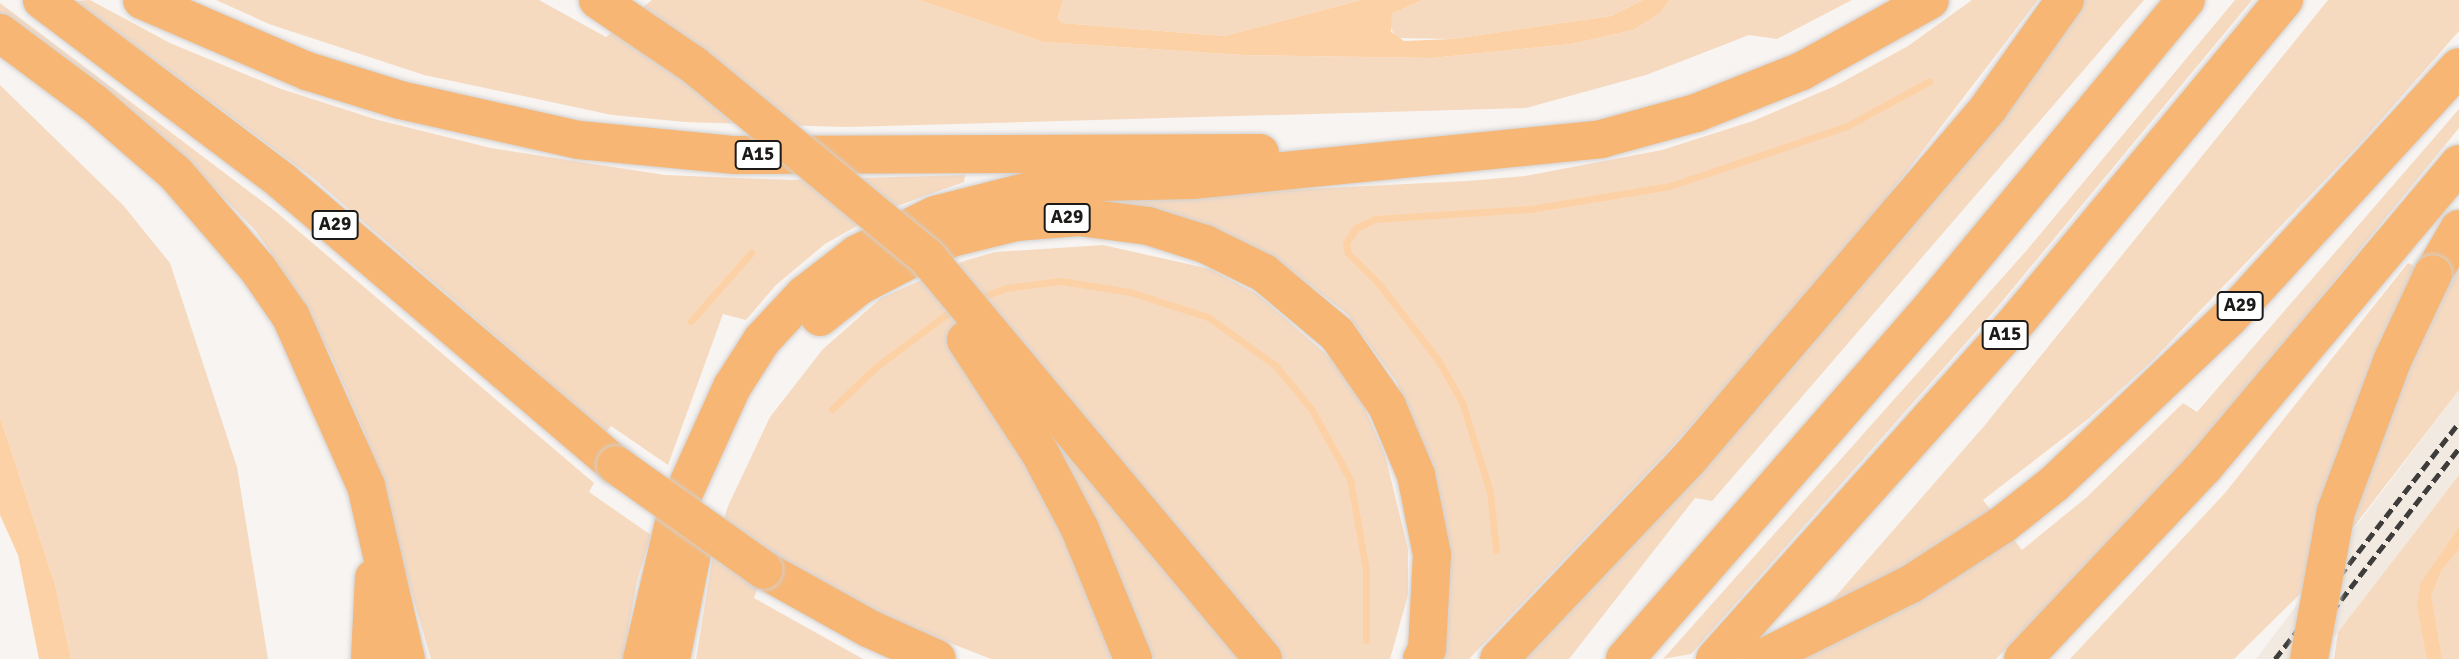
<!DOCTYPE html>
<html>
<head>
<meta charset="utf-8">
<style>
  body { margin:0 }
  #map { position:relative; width:2459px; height:659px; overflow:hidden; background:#f7f4f2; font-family:Signika,sans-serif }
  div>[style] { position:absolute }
  .built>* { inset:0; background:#f2e9e0 }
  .green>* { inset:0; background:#f6dac0 }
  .water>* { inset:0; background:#fdd1a6 }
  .stream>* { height:7px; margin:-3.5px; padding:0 3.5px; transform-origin:3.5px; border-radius:3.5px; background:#fdd1a6 }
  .roads { filter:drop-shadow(0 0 2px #d2d1d1) drop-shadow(0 0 2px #d2d1d1) }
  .motorway>* { height:38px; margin:-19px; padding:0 19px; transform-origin:19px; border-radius:19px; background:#f7b674 }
  .rail>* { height:5px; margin-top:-2.5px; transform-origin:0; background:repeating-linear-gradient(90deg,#3e3d3b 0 10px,transparent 0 15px) }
  .bridges { filter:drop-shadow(0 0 2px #d2d1d1) drop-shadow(0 0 2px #d2d1d1) }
  .motorway-bridge>* { height:38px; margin:-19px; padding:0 19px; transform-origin:19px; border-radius:19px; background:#f7b674 }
  span { translate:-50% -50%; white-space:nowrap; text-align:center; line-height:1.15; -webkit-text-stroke:6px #fff; paint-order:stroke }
  .shield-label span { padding:2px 5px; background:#fff; border:2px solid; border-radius:5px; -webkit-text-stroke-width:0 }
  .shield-label { font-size:19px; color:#1c1b1a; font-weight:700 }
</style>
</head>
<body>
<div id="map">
  <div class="built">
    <i style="clip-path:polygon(2459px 390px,2459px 475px,2338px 632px,2311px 659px,2256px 659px)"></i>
  </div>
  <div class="green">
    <i style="clip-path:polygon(90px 0,170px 43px,281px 89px,378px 120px,491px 148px,665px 175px,791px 180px,965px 175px,964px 182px,883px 211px,825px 244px,776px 285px,746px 320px,723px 314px,668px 465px,611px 426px,606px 432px,313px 178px,75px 1px)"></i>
    <i style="clip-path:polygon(216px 0,539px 0,606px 37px,652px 0,919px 0,1043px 42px,1243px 55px,1432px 58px,1572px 44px,1633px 30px,1659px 14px,1670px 0,1852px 0,1777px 39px,1749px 35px,1646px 75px,1526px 108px,847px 127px,685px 122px,612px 115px,424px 75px,269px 24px)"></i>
    <i style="clip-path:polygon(1063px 0,1361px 0,1224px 36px,1062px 23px,1058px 18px)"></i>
    <i style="clip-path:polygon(1422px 0,1643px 0,1611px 16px,1452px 39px,1395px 38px,1389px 22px,1392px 14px)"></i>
    <i style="clip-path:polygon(1972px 0,2038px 0,1842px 256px,1667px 452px,1469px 659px,1434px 659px,1429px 461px,1396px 381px,1347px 314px,1286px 266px,1225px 232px,1157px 210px,1064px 201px,1467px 181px,1525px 176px,1662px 150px,1753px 121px,1835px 86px,1908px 46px)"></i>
    <i style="clip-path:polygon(2078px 0,2144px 0,1712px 501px,1695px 498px,1569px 659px,1511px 659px)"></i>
    <i style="clip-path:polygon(2235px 0,2252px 0,1994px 311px,1691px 654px,1663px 659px,2027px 250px)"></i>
    <i style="clip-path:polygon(2328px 0,2459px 0,2459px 31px,2365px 138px,2151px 362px,2088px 419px,1983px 500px,2022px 550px,2087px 497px,2183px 403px,2197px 412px,2459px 109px,2459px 128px,2188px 460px,1996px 659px,1781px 659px,1985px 425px)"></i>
    <i style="clip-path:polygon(0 3px,275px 211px,594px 483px,589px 492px,651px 535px,637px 581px,623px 659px,431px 659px,365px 434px,330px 354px,286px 275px,255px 230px,189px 162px,0 18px)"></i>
    <i style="clip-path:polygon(0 85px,123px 205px,170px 263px,237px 467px,268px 659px,71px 659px,55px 584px,0 417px)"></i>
    <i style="clip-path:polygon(1103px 245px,1210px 269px,1257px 294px,1328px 356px,1362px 402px,1385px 455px,1408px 549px,1408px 595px,1390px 659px,991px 659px,764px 570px,754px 598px,863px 659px,696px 659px,713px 554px,728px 506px,770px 417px,823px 349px,881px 298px,964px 261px,995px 252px)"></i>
    <i style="clip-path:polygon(2408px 263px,2452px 284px,2459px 265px,2459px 390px,2309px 585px,2234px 659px,2070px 659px,2225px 493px)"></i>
    <i style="clip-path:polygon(2459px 475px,2459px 659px,2334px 659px,2338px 632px)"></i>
  </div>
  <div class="water">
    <i style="clip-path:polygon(919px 0,1063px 0,1058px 18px,1062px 23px,1224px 36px,1361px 0,1422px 0,1392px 14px,1391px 32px,1404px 41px,1452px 39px,1611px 16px,1643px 0,1670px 0,1659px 14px,1633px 30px,1572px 44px,1432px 58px,1243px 55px,1043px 42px)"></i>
    <i style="clip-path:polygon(0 417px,55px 584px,71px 659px,39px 659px,18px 555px,0 515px)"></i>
    <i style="clip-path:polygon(2459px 527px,2459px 549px,2441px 571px,2431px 596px,2442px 659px,2427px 659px,2417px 606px,2420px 584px)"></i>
  </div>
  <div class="stream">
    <i style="left:976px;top:299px;width:32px;rotate:-20deg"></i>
    <i style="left:1006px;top:288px;width:55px;rotate:-7.3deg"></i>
    <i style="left:1061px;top:281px;width:70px;rotate:9.1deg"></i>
    <i style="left:1130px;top:292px;width:82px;rotate:17.8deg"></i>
    <i style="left:1208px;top:317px;width:84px;rotate:35.8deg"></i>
    <i style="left:1276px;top:366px;width:57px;rotate:50.7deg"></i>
    <i style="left:1312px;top:410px;width:79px;rotate:61.2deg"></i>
    <i style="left:1350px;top:479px;width:92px;rotate:80deg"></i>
    <i style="left:1366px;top:570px;width:70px;rotate:90deg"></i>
    <i style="left:691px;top:321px;width:91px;rotate:-48.6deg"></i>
    <i style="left:832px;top:409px;width:61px;rotate:-43.7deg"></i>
    <i style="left:876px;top:367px;width:99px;rotate:-36.8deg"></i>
    <i style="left:1496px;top:550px;width:58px;rotate:-95.9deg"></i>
    <i style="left:1490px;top:492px;width:94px;rotate:-107.3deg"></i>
    <i style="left:1462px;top:402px;width:48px;rotate:-119.7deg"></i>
    <i style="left:1438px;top:360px;width:96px;rotate:-127.8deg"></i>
    <i style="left:1379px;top:284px;width:44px;rotate:-135deg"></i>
    <i style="left:1348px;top:253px;width:10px;rotate:-101deg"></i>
    <i style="left:1346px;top:243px;width:18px;rotate:-56deg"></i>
    <i style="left:1356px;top:228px;width:21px;rotate:-25deg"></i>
    <i style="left:1375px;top:219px;width:155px;rotate:-3.7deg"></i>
    <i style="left:1530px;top:209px;width:142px;rotate:-9.3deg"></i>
    <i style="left:1670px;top:186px;width:187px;rotate:-18.7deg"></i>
    <i style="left:1847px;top:126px;width:94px;rotate:-28.5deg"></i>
  </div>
  <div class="roads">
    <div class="motorway">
      <i style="left:42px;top:0;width:301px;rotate:37deg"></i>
      <i style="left:282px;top:181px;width:438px;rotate:40.4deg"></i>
      <i style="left:142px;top:0;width:180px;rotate:23.3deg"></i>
      <i style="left:307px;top:71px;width:97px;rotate:17.3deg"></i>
      <i style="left:400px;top:100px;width:183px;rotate:12.6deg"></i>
      <i style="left:579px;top:140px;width:157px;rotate:5.5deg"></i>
      <i style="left:735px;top:155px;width:525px;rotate:-0.22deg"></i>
      <i style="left:0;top:33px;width:117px;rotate:36.7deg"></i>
      <i style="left:94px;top:103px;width:108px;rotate:40.9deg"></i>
      <i style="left:176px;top:174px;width:125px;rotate:49.2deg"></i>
      <i style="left:258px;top:269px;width:58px;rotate:55.5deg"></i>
      <i style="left:291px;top:317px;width:185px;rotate:66.1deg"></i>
      <i style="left:366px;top:486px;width:178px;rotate:77deg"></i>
      <i style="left:2433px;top:274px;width:52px;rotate:-60deg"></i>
      <i style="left:820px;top:317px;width:50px;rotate:-38.5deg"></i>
      <i style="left:859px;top:286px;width:104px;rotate:-27.6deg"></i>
      <i style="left:951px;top:238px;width:67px;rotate:-13.8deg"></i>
      <i style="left:1016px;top:222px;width:63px;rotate:-4.5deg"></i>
      <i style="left:1079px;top:217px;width:70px;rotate:7.4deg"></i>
      <i style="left:1148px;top:226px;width:60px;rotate:17.5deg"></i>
      <i style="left:1205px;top:244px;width:66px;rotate:26.2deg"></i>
      <i style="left:1264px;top:273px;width:95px;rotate:39.9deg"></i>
      <i style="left:1337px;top:334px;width:88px;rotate:55.2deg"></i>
      <i style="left:1387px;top:406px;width:75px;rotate:67.2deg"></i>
      <i style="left:1416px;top:475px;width:81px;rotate:78.6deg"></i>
      <i style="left:1432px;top:554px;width:95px;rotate:93deg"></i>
      <i style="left:1427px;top:649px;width:11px;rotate:117deg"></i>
      <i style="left:764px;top:570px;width:121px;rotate:29.1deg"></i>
      <i style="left:870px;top:629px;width:73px;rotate:24.1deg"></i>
      <i style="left:370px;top:659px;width:81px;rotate:-87.2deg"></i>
      <i style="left:642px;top:659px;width:157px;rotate:-76.8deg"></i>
      <i style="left:678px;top:506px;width:131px;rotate:-65.6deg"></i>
      <i style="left:732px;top:387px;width:56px;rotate:-57.4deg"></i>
      <i style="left:762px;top:340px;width:62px;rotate:-47deg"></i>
      <i style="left:804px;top:295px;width:67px;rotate:-37.7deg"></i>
      <i style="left:857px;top:254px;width:87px;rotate:-26.6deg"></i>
      <i style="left:935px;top:215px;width:102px;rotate:-14.2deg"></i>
      <i style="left:1034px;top:190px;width:63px;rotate:-7.4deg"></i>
      <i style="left:1096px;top:182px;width:97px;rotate:-1.2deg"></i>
      <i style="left:1193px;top:180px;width:410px;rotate:-5.7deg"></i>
      <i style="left:1601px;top:139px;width:98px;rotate:-15.3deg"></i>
      <i style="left:1696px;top:113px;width:114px;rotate:-21.6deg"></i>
      <i style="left:1802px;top:71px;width:146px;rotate:-29deg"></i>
      <i style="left:671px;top:659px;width:113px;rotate:-78.8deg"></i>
      <i style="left:1499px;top:659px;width:274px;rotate:-46.5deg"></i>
      <i style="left:1688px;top:460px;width:464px;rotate:-49.5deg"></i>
      <i style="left:1989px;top:107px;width:131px;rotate:-54.6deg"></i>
      <i style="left:1625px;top:659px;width:473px;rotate:-48.9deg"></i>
      <i style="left:1936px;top:302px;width:392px;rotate:-50.4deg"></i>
      <i style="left:1715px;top:659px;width:456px;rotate:-48.2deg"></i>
      <i style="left:2019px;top:319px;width:415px;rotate:-50.3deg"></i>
      <i style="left:1761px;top:659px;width:168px;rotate:-26.6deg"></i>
      <i style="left:1911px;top:584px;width:108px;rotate:-33deg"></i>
      <i style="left:2002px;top:525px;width:66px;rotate:-38.3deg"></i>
      <i style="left:2054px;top:484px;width:241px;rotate:-43.5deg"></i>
      <i style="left:2229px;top:318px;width:340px;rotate:-47.5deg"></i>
      <i style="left:2023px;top:659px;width:264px;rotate:-46.7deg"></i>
      <i style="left:2204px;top:467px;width:396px;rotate:-49.9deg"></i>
    </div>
  </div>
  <div class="rail">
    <i style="left:2275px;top:659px;width:299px;rotate:-52.1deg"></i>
    <i style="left:2295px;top:659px;width:267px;rotate:-52.1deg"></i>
  </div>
  <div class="bridges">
    <div class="motorway-bridge">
      <i style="left:598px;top:0;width:116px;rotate:34.1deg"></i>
      <i style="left:694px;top:65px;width:301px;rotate:39.5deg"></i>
      <i style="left:926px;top:256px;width:525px;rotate:50.1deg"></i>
      <i style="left:966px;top:340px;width:135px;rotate:56.8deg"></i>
      <i style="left:1040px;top:453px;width:86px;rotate:62.2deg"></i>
      <i style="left:1080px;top:529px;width:140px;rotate:67.8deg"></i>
      <i style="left:616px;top:465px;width:181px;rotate:35.4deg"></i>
      <i style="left:2309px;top:659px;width:150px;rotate:-79.7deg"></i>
      <i style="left:2336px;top:511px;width:160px;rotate:-69.5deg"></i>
      <i style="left:2392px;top:361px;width:96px;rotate:-64.8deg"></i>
    </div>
  </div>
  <div class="shield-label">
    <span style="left:758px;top:155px">A15</span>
    <span style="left:1067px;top:218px">A29</span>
    <span style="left:335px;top:225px">A29</span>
    <span style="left:2240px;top:306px">A29</span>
    <span style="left:2005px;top:335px">A15</span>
  </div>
</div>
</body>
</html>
